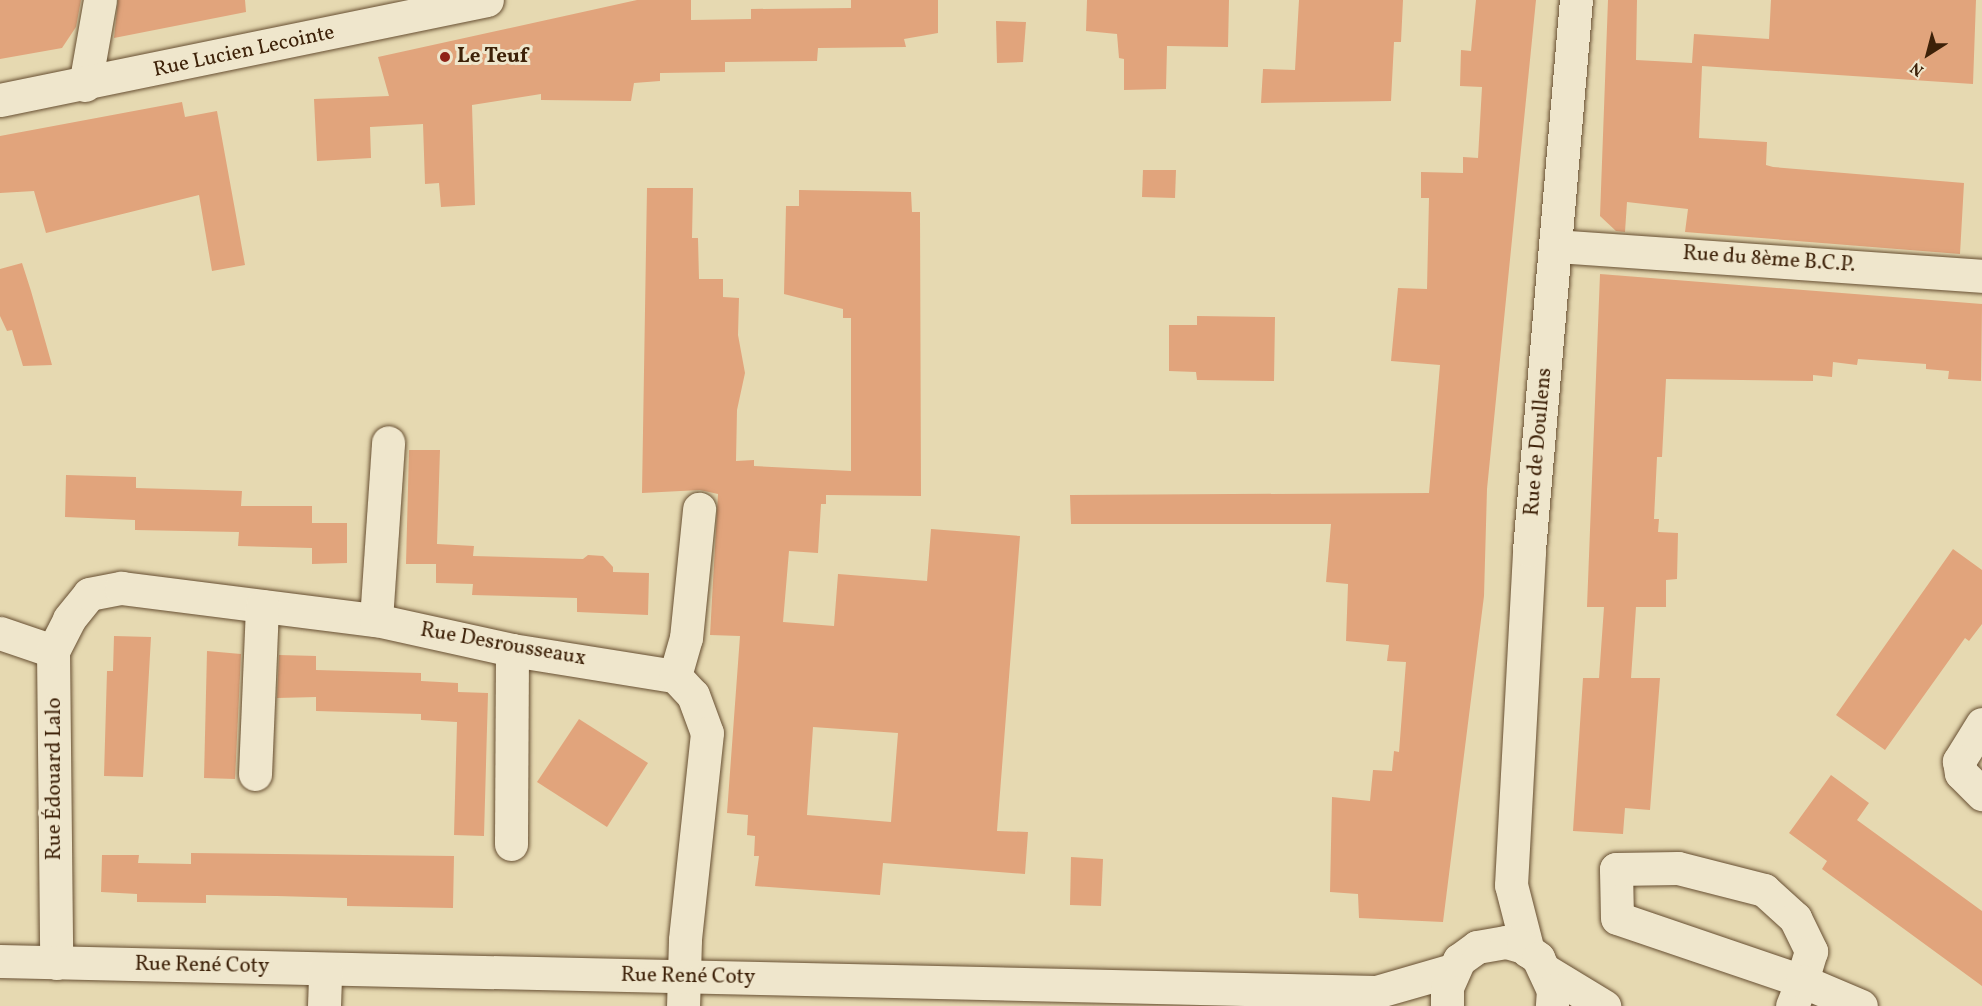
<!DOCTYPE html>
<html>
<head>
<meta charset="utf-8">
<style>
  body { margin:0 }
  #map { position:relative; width:1982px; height:1006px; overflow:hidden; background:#e6d9b1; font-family:Vollkorn,serif }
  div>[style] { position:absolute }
  .building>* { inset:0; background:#e1a47c }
  .roads { filter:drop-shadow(0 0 2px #674f32) drop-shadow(0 0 2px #674f32) }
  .minor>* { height:33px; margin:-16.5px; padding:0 16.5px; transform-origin:16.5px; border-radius:16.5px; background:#efe6cc }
  .dots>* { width:16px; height:16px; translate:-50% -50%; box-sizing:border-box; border:3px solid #efe6cc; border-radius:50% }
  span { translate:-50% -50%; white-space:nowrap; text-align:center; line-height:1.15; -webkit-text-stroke:6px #efe6cc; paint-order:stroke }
  .street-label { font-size:21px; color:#3d2108 }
  .poi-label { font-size:21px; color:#3d2108; font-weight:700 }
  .left { translate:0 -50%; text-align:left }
  .north { position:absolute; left:1898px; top:24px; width:60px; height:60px; -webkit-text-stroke:4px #efe6cc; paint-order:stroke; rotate:216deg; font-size:16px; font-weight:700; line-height:24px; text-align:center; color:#3d2108 }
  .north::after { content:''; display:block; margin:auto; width:21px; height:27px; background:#3d2108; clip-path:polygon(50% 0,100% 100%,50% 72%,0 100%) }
</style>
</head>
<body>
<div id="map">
  <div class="building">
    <i style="clip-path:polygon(0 0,81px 0,76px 27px,62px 48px,0 59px)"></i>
    <i style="clip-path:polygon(118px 0,245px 0,246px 12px,114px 38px)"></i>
    <i style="clip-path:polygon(637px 0,691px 0,691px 20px,751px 19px,751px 9px,851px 8px,851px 0,938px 0,938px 33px,904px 39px,906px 47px,818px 48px,817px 61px,725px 62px,725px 72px,660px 73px,660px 81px,634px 83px,631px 101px,541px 100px,541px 94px,472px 105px,475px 205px,441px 207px,439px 183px,425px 184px,423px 124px,370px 127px,371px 158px,317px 161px,314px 99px,389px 96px,378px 57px)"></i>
    <i style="clip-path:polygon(1087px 0,1229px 0,1228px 47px,1167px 46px,1166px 89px,1124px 90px,1124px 59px,1119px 58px,1117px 34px,1086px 31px)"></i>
    <i style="clip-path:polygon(1299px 0,1403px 0,1401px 42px,1394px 42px,1391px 101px,1261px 103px,1263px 69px,1295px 70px)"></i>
    <i style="clip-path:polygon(1476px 0,1536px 0,1487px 489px,1484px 596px,1443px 922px,1359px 918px,1358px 894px,1330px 892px,1332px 797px,1370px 801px,1373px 770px,1392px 771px,1394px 751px,1399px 752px,1406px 662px,1387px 661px,1389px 645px,1346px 641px,1348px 584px,1326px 582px,1331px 524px,1071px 524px,1070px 495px,1429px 493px,1440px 365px,1391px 361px,1398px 288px,1427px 289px,1429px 198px,1421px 198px,1421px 172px,1463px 173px,1463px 157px,1478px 158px,1482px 87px,1460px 86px,1461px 50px,1471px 51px)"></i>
    <i style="clip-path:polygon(1608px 0,1637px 0,1636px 60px,1692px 63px,1694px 34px,1769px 39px,1771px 0,1976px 0,1973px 84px,1702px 66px,1699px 138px,1767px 142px,1766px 165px,1773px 167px,1964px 183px,1960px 254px,1685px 232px,1688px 209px,1627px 202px,1625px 232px,1616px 231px,1600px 216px)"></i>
    <i style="clip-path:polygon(996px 21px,1026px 22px,1023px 62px,997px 63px)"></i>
    <i style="clip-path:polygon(182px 102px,185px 117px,217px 111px,245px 265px,212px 271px,199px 195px,46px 233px,34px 191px,0 193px,0 136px)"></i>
    <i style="clip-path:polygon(1143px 170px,1176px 170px,1175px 198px,1142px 197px)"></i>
    <i style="clip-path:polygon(evenodd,647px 188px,693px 188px,692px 238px,698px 238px,699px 279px,723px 279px,723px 297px,739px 298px,738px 335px,745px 373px,737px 410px,736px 461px,754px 460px,754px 466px,851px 471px,851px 318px,843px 318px,843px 309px,784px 294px,786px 206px,799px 206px,799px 190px,911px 192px,912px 212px,920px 212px,921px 496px,826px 495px,826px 504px,821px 504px,818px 553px,789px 551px,783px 622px,834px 626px,838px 574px,927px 581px,931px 529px,1020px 536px,997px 831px,1028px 832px,1025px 874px,883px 863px,880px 895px,755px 886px,759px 856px,754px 856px,755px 836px,747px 835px,748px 815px,727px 813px,740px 636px,710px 635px,718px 494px,700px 490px,642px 493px,647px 188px,813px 727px,898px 733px,891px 822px,807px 815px,813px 727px)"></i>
    <i style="clip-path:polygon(22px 263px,31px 291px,52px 365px,23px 366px,12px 330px,7px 331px,0 316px,0 269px)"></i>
    <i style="clip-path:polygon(1600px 274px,1982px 304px,1981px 381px,1948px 379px,1949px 371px,1926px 369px,1926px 364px,1858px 359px,1857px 365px,1833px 362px,1832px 377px,1813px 375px,1813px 381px,1666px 379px,1662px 457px,1657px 457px,1654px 519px,1659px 519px,1658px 532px,1678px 533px,1677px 579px,1666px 580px,1666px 607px,1636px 607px,1631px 678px,1660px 678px,1650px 810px,1625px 808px,1623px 834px,1573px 831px,1583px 678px,1599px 678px,1604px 607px,1587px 607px)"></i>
    <i style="clip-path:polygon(1197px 316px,1275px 317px,1274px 381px,1197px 380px,1196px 372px,1169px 371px,1169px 325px,1197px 325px)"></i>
    <i style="clip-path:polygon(409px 450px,440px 450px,437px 544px,474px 546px,473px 556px,583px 559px,588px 555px,603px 556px,613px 567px,613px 572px,649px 573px,648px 615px,577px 612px,577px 598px,472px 595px,473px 584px,436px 583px,436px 564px,406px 564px)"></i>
    <i style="clip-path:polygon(66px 475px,136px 477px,136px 488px,242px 491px,241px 506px,312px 506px,312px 523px,347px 523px,347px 563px,312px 564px,312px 548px,238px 546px,239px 532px,135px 530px,135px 520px,65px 517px)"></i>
    <i style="clip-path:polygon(1953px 549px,1982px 570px,1982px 624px,1969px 641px,1965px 638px,1885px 750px,1836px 715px)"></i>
    <i style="clip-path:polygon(114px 636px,151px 637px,143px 777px,104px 776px,107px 671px,113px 671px)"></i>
    <i style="clip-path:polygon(207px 651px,241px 654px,235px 779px,204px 778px)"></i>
    <i style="clip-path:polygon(279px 655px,316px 656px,316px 670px,421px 673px,421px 681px,458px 683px,458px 692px,488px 693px,484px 836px,454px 835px,457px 722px,421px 720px,421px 714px,316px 711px,316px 697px,277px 698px)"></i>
    <i style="clip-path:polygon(579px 719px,648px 763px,607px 827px,537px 782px)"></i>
    <i style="clip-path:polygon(1831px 775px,1869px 803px,1857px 820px,1982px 911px,1982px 986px,1822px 869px,1827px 861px,1789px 833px)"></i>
    <i style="clip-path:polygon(191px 853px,454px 856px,453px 908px,347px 906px,347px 898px,277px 896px,206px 895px,206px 903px,137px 902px,137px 894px,101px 892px,102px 855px,139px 855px,138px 863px,191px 864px)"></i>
    <i style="clip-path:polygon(1071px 857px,1103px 859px,1101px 906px,1070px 905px)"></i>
  </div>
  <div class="roads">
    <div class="minor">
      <i style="left:85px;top:85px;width:86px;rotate:-80deg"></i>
      <i style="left:0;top:100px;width:497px;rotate:-11.6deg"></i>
      <i style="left:1556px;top:246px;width:427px;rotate:4deg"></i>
      <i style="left:376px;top:620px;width:178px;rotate:-86.1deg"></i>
      <i style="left:0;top:633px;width:56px;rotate:18.8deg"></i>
      <i style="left:53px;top:651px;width:312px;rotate:89.4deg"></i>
      <i style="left:53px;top:651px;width:36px;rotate:-63deg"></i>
      <i style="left:69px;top:619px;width:32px;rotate:-51deg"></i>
      <i style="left:89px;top:594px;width:33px;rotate:-11deg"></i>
      <i style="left:121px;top:588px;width:257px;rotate:7.2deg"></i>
      <i style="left:376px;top:620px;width:139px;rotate:12.4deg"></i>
      <i style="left:512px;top:650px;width:165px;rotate:9.1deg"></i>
      <i style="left:675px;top:676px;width:26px;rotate:47deg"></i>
      <i style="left:693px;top:695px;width:40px;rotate:69.8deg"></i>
      <i style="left:707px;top:733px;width:208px;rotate:96.1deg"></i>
      <i style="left:685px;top:940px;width:66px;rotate:91.7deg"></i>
      <i style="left:675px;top:676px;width:40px;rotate:-74deg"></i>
      <i style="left:686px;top:638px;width:130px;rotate:-84.2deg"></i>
      <i style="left:1982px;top:724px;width:44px;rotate:121.9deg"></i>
      <i style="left:1959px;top:761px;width:12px;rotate:81deg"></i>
      <i style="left:1961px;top:773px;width:30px;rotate:45deg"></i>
      <i style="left:255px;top:774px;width:168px;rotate:-87.6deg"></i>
      <i style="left:511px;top:844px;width:194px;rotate:-89.7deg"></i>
      <i style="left:1678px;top:868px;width:89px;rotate:14.3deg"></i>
      <i style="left:1764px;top:890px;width:42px;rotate:42.1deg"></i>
      <i style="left:1795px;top:918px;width:37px;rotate:64deg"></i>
      <i style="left:1811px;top:951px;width:31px;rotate:107deg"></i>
      <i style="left:1802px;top:981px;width:195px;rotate:-161.2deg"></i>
      <i style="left:1617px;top:918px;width:49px;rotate:-91.2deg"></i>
      <i style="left:1616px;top:869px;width:62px;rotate:-0.9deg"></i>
      <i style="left:1528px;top:951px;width:68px;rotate:-104.4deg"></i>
      <i style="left:1511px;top:885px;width:335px;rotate:-86.9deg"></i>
      <i style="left:1529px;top:550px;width:552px;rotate:-85.12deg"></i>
      <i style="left:0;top:961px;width:1376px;rotate:1.29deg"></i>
      <i style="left:1376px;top:992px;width:79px;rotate:-16.1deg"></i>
      <i style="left:1548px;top:972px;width:66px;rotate:31.3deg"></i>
      <i style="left:324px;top:1006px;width:37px;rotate:-88deg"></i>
      <i style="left:1447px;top:1006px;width:19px;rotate:-90deg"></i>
      <i style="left:1447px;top:987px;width:30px;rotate:-66deg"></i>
      <i style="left:1459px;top:960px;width:22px;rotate:-36deg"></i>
      <i style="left:1477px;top:947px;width:29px;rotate:-10deg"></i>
      <i style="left:1506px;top:942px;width:18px;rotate:16deg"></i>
      <i style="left:1523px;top:947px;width:19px;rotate:36deg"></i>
      <i style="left:1538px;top:958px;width:35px;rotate:65deg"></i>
      <i style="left:1553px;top:990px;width:16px;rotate:94deg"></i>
      <i style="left:1792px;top:1006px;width:27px;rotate:-68deg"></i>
      <i style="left:1802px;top:981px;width:64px;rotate:23deg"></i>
    </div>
  </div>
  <div class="dots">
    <i style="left:445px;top:57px;background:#8f2418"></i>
  </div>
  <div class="street-label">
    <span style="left:244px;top:52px;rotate:-12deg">Rue Lucien Lecointe</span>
    <span style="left:1769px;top:260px;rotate:4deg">Rue du 8ème B.C.P.</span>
    <span style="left:1539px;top:442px;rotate:-85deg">Rue de Doullens</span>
    <span style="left:503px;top:645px;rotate:10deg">Rue Desrousseaux</span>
    <span style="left:55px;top:779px;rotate:-90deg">Rue Édouard Lalo</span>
    <span style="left:202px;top:966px;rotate:1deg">Rue René Coty</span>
    <span style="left:688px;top:977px;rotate:1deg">Rue René Coty</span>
  </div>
  <div class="poi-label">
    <span class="left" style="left:457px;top:57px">Le Teuf</span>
  </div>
  <div class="north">N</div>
</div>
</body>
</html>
